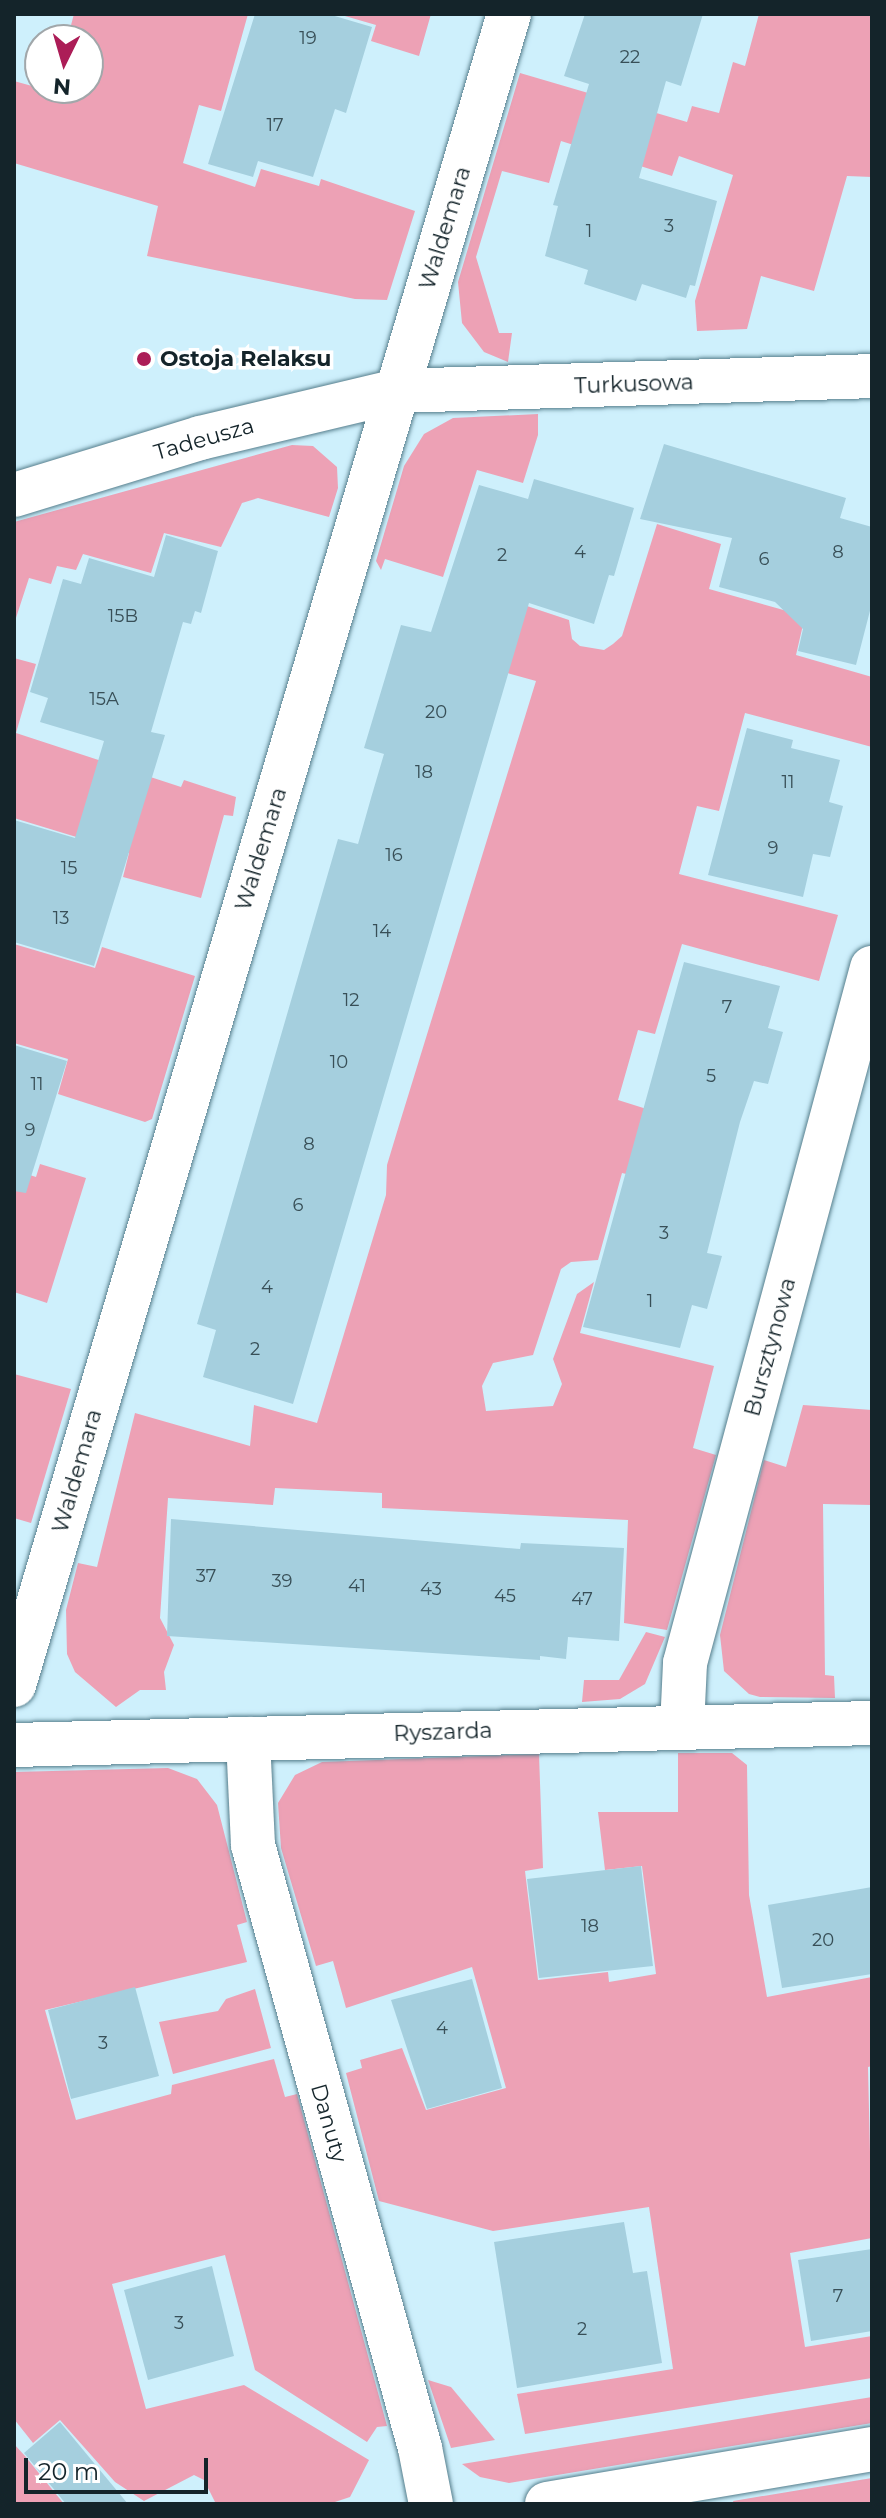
<!DOCTYPE html>
<html>
<head>
<meta charset="utf-8">
<style>
  body { margin:0 }
  #map { position:relative; width:886px; height:2518px; overflow:hidden; background:#cef0fc; font-family:Montserrat,sans-serif }
  div>[style] { position:absolute }
  .green>* { inset:0; background:#eda1b5 }
  .building>* { inset:0; background:#a5cfde }
  .roads { filter:drop-shadow(0 0 2px #567e8c) drop-shadow(0 0 2px #567e8c) }
  .minor>* { height:44px; margin:-22px; padding:0 22px; transform-origin:22px; border-radius:22px; background:#fff }
  .dots>* { width:22px; height:22px; translate:-50% -50%; box-sizing:border-box; border:4px solid #fff; border-radius:50% }
  span { translate:-50% -50%; white-space:nowrap; text-align:center; line-height:1.15; -webkit-text-stroke:7px #fff; paint-order:stroke }
  .number-label { font-size:18px; color:#384f57 }
  .number-label span { -webkit-text-stroke-width:0 }
  .street-label { font-size:22px; color:#14242a }
  .poi-label { font-size:22px; color:#14242a; font-weight:700 }
  .left { translate:0 -50%; text-align:left }
  .frame { position:absolute; inset:0; border:16px solid #14242a; pointer-events:none }
  .north { position:absolute; left:24px; top:24px; width:80px; height:80px; box-sizing:border-box; background:#fff; border:2px solid #a1a7aa; border-radius:50%; rotate:185deg; font-size:22px; font-weight:700; line-height:32px; text-align:center; color:#14242a }
  .north::after { content:''; display:block; margin:auto; width:28px; height:36px; background:#ac1d57; clip-path:polygon(50% 0,100% 100%,50% 72%,0 100%) }
  .scale { position:absolute; left:24px; top:2458px; width:184px; height:36px; box-sizing:border-box; border:4px solid #14242a; border-top:0; padding-left:10px; font-size:24px; line-height:28px; white-space:nowrap; color:#14242a; -webkit-text-stroke:6px #fff; paint-order:stroke }
</style>
</head>
<body>
<div id="map">
  <div class="green">
    <i style="clip-path:polygon(74px 14px,248px 14px,221px 111px,199px 105px,183px 163px,255px 187px,261px 169px,319px 186px,321px 179px,415px 211px,387px 300px,355px 299px,147px 256px,158px 206px,14px 163px,14px 81px,50px 91px,88px 88px,88px 40px,67px 40px)"></i>
    <i style="clip-path:polygon(338px 14px,431px 14px,419px 56px,371px 41px,376px 25px)"></i>
    <i style="clip-path:polygon(759px 14px,872px 14px,872px 177px,847px 176px,814px 291px,761px 276px,747px 329px,697px 331px,695px 301px,733px 175px,679px 156px,672px 176px,561px 141px,549px 183px,502px 171px,476px 257px,499px 333px,512px 333px,508px 362px,484px 352px,462px 323px,458px 282px,520px 73px,687px 122px,692px 106px,719px 113px,733px 62px,745px 66px)"></i>
    <i style="clip-path:polygon(538px 414px,538px 435px,523px 483px,477px 470px,443px 577px,385px 559px,381px 570px,376px 561px,404px 466px,424px 434px,453px 418px)"></i>
    <i style="clip-path:polygon(292px 445px,313px 446px,337px 467px,338px 488px,329px 517px,258px 498px,242px 503px,221px 547px,164px 533px,151px 573px,83px 554px,76px 570px,57px 566px,51px 584px,29px 578px,14px 624px,14px 522px)"></i>
    <i style="clip-path:polygon(657px 524px,721px 544px,709px 589px,805px 616px,796px 655px,872px 677px,872px 747px,745px 713px,719px 811px,697px 806px,679px 874px,838px 915px,819px 981px,682px 944px,655px 1034px,638px 1030px,618px 1100px,691px 1123px,673px 1185px,622px 1173px,598px 1260px,571px 1262px,561px 1269px,533px 1355px,493px 1363px,482px 1386px,486px 1411px,553px 1406px,562px 1384px,553px 1359px,577px 1294px,594px 1282px,580px 1333px,714px 1366px,693px 1448px,716px 1455px,667px 1630px,624px 1623px,628px 1520px,382px 1508px,382px 1493px,275px 1488px,273px 1505px,168px 1498px,160px 1618px,174px 1645px,164px 1672px,166px 1690px,140px 1690px,116px 1707px,75px 1672px,67px 1654px,66px 1610px,78px 1563px,97px 1567px,135px 1413px,250px 1446px,254px 1405px,317px 1423px,386px 1195px,387px 1165px,400px 1122px,536px 681px,504px 672px,524px 605px,569px 620px,572px 639px,580px 646px,604px 650px,613px 644px,622px 636px)"></i>
    <i style="clip-path:polygon(14px 658px,36px 664px,16px 733px,181px 787px,184px 780px,236px 797px,233px 816px,224px 815px,201px 898px,123px 877px,129px 853px,14px 818px)"></i>
    <i style="clip-path:polygon(14px 944px,95px 968px,102px 947px,195px 976px,152px 1119px,145px 1122px,58px 1094px,68px 1059px,14px 1043px)"></i>
    <i style="clip-path:polygon(40px 1164px,86px 1178px,47px 1303px,14px 1292px,14px 1170px,36px 1177px)"></i>
    <i style="clip-path:polygon(14px 1374px,71px 1389px,31px 1523px,14px 1518px)"></i>
    <i style="clip-path:polygon(803px 1405px,872px 1410px,872px 1505px,823px 1504px,825px 1675px,834px 1676px,835px 1698px,760px 1697px,749px 1694px,724px 1671px,720px 1635px,764px 1460px,786px 1467px)"></i>
    <i style="clip-path:polygon(646px 1632px,665px 1637px,645px 1684px,620px 1699px,582px 1702px,584px 1680px,619px 1680px)"></i>
    <i style="clip-path:polygon(678px 1753px,732px 1753px,747px 1765px,749px 1895px,767px 1997px,872px 1977px,872px 2066px,868px 2067px,872px 2238px,790px 2253px,805px 2347px,872px 2336px,872px 2378px,525px 2434px,517px 2394px,673px 2369px,649px 2207px,493px 2231px,379px 2201px,346px 2073px,362px 2068px,360px 2060px,402px 2048px,426px 2110px,506px 2088px,472px 1967px,346px 2008px,333px 1961px,316px 1966px,281px 1848px,278px 1803px,295px 1775px,322px 1762px,539px 1754px,543px 1868px,525px 1871px,538px 1980px,608px 1972px,609px 1982px,656px 1974px,642px 1866px,605px 1870px,598px 1812px,678px 1812px)"></i>
    <i style="clip-path:polygon(168px 1768px,197px 1779px,217px 1805px,247px 1922px,237px 1925px,247px 1962px,45px 2010px,76px 2120px,171px 2094px,172px 2085px,274px 2059px,285px 2097px,297px 2094px,387px 2426px,377px 2427px,367px 2442px,255px 2370px,225px 2255px,112px 2284px,146px 2409px,244px 2385px,369px 2460px,350px 2497px,329px 2504px,216px 2504px,204px 2480px,194px 2475px,144px 2501px,115px 2482px,60px 2420px,33px 2443px,14px 2419px,14px 1772px)"></i>
    <i style="clip-path:polygon(255px 1989px,271px 2048px,173px 2074px,159px 2022px,218px 2011px,226px 1999px)"></i>
    <i style="clip-path:polygon(428px 2380px,451px 2387px,495px 2440px,451px 2448px)"></i>
    <i style="clip-path:polygon(872px 2397px,872px 2423px,509px 2483px,480px 2477px,462px 2464px)"></i>
    <i style="clip-path:polygon(14px 2444px,25px 2456px,64px 2504px,14px 2504px)"></i>
    <i style="clip-path:polygon(872px 2478px,872px 2504px,734px 2504px,733px 2501px)"></i>
  </div>
  <div class="building">
    <i style="clip-path:polygon(255px 14px,328px 14px,372px 27px,346px 113px,335px 109px,313px 177px,258px 161px,253px 177px,208px 164px)"></i>
    <i style="clip-path:polygon(585px 14px,703px 14px,681px 86px,666px 81px,639px 178px,717px 201px,695px 286px,690px 285px,686px 298px,642px 284px,636px 301px,584px 284px,588px 270px,545px 256px,558px 206px,553px 205px,589px 84px,564px 76px)"></i>
    <i style="clip-path:polygon(664px 444px,846px 498px,840px 518px,872px 527px,872px 603px,856px 665px,798px 651px,803px 629px,775px 602px,719px 587px,732px 538px,640px 519px)"></i>
    <i style="clip-path:polygon(534px 479px,634px 508px,614px 576px,609px 575px,594px 624px,529px 603px,293px 1404px,203px 1377px,216px 1330px,197px 1324px,338px 839px,358px 844px,371px 798px,384px 754px,364px 748px,401px 625px,431px 632px,479px 485px,528px 499px)"></i>
    <i style="clip-path:polygon(166px 535px,218px 551px,201px 613px,195px 611px,191px 624px,183px 622px,151px 732px,165px 735px,94px 966px,14px 942px,14px 820px,75px 838px,104px 741px,40px 722px,48px 698px,30px 692px,63px 579px,81px 584px,89px 558px,154px 577px)"></i>
    <i style="clip-path:polygon(747px 728px,793px 740px,791px 748px,840px 760px,829px 802px,843px 806px,830px 857px,813px 854px,803px 897px,708px 875px)"></i>
    <i style="clip-path:polygon(684px 962px,780px 986px,768px 1028px,783px 1032px,768px 1084px,754px 1081px,740px 1122px,707px 1253px,722px 1256px,707px 1309px,692px 1305px,680px 1348px,583px 1327px)"></i>
    <i style="clip-path:polygon(14px 1045px,67px 1061px,26px 1193px,14px 1191px)"></i>
    <i style="clip-path:polygon(171px 1519px,520px 1549px,521px 1543px,624px 1548px,619px 1641px,568px 1637px,566px 1659px,540px 1656px,540px 1660px,167px 1636px)"></i>
    <i style="clip-path:polygon(641px 1866px,653px 1966px,539px 1978px,527px 1879px)"></i>
    <i style="clip-path:polygon(872px 1887px,872px 1974px,782px 1988px,768px 1905px)"></i>
    <i style="clip-path:polygon(472px 1979px,502px 2088px,427px 2109px,391px 2000px)"></i>
    <i style="clip-path:polygon(135px 1987px,159px 2076px,71px 2099px,48px 2010px)"></i>
    <i style="clip-path:polygon(624px 2222px,633px 2273px,647px 2271px,662px 2363px,517px 2388px,494px 2242px)"></i>
    <i style="clip-path:polygon(872px 2249px,872px 2331px,811px 2341px,798px 2260px)"></i>
    <i style="clip-path:polygon(212px 2266px,234px 2356px,148px 2380px,124px 2290px)"></i>
    <i style="clip-path:polygon(60px 2422px,128px 2504px,66px 2504px,24px 2453px)"></i>
  </div>
  <div class="roads">
    <div class="minor">
      <i style="left:14px;top:495px;width:195px;rotate:-17deg"></i>
      <i style="left:200px;top:438px;width:203px;rotate:-13.4deg"></i>
      <i style="left:397px;top:391px;width:475px;rotate:-1.8deg"></i>
      <i style="left:14px;top:1685px;width:1743px;rotate:-73.5deg"></i>
      <i style="left:682px;top:1727px;width:64px;rotate:-87.3deg"></i>
      <i style="left:685px;top:1663px;width:720px;rotate:-74.94deg"></i>
      <i style="left:248px;top:1739px;width:106px;rotate:87.3deg"></i>
      <i style="left:253px;top:1845px;width:626px;rotate:74.52deg"></i>
      <i style="left:420px;top:2448px;width:57px;rotate:78.9deg"></i>
      <i style="left:14px;top:1745px;width:858px;rotate:-1.47deg"></i>
      <i style="left:547px;top:2504px;width:330px;rotate:-9.6deg"></i>
    </div>
  </div>
  <div class="dots">
    <i style="left:144px;top:359px;background:#ac1d57"></i>
  </div>
  <div class="number-label">
    <span style="left:308px;top:38px">19</span>
    <span style="left:630px;top:57px">22</span>
    <span style="left:275px;top:125px">17</span>
    <span style="left:669px;top:226px">3</span>
    <span style="left:589px;top:231px">1</span>
    <span style="left:580px;top:552px">4</span>
    <span style="left:838px;top:552px">8</span>
    <span style="left:502px;top:555px">2</span>
    <span style="left:764px;top:559px">6</span>
    <span style="left:123px;top:616px">15B</span>
    <span style="left:104px;top:699px">15A</span>
    <span style="left:436px;top:712px">20</span>
    <span style="left:424px;top:772px">18</span>
    <span style="left:788px;top:782px">11</span>
    <span style="left:773px;top:848px">9</span>
    <span style="left:394px;top:855px">16</span>
    <span style="left:69px;top:868px">15</span>
    <span style="left:61px;top:918px">13</span>
    <span style="left:382px;top:931px">14</span>
    <span style="left:351px;top:1000px">12</span>
    <span style="left:727px;top:1007px">7</span>
    <span style="left:339px;top:1062px">10</span>
    <span style="left:711px;top:1076px">5</span>
    <span style="left:37px;top:1084px">11</span>
    <span style="left:30px;top:1130px">9</span>
    <span style="left:309px;top:1144px">8</span>
    <span style="left:298px;top:1205px">6</span>
    <span style="left:664px;top:1233px">3</span>
    <span style="left:267px;top:1287px">4</span>
    <span style="left:650px;top:1301px">1</span>
    <span style="left:255px;top:1349px">2</span>
    <span style="left:206px;top:1576px">37</span>
    <span style="left:282px;top:1581px">39</span>
    <span style="left:357px;top:1586px">41</span>
    <span style="left:431px;top:1589px">43</span>
    <span style="left:505px;top:1596px">45</span>
    <span style="left:582px;top:1599px">47</span>
    <span style="left:590px;top:1926px">18</span>
    <span style="left:823px;top:1940px">20</span>
    <span style="left:442px;top:2028px">4</span>
    <span style="left:103px;top:2043px">3</span>
    <span style="left:838px;top:2296px">7</span>
    <span style="left:179px;top:2323px">3</span>
    <span style="left:582px;top:2329px">2</span>
  </div>
  <div class="street-label">
    <span style="left:445px;top:228px;rotate:-73deg">Waldemara</span>
    <span style="left:634px;top:384px;rotate:-2deg">Turkusowa</span>
    <span style="left:204px;top:439px;rotate:-16deg">Tadeusza</span>
    <span style="left:261px;top:849px;rotate:-73deg">Waldemara</span>
    <span style="left:770px;top:1347px;rotate:-75deg">Bursztynowa</span>
    <span style="left:77px;top:1471px;rotate:-74deg">Waldemara</span>
    <span style="left:443px;top:1732px;rotate:-2deg">Ryszarda</span>
    <span style="left:329px;top:2123px;rotate:74deg">Danuty</span>
  </div>
  <div class="poi-label">
    <span class="left" style="left:160px;top:359px">Ostoja Relaksu</span>
  </div>
  <div class="frame"></div>
  <div class="north">N</div>
  <div class="scale">20 m</div>
</div>
</body>
</html>
